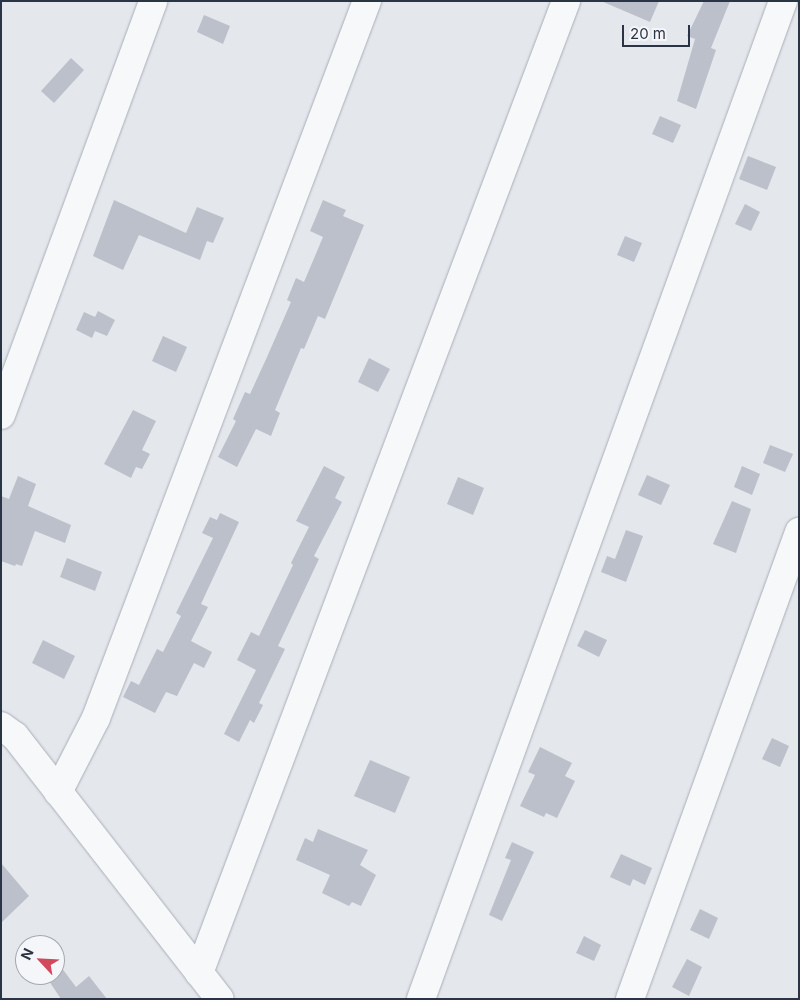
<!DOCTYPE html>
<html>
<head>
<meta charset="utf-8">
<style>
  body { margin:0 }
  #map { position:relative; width:800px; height:1000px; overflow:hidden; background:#e4e7ec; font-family:Inter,sans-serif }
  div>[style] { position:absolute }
  .building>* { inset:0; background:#bbc0ca }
  .roads { filter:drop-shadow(0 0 1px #a9aeb7) drop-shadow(0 0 1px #a9aeb7) }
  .minor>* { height:28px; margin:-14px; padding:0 14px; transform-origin:14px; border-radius:14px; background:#f7f8fa }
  span { translate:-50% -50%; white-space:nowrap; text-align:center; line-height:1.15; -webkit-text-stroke:4px #f4f6f9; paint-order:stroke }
  .frame { position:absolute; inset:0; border:2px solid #2b3445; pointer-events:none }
  .north { position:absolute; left:15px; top:935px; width:50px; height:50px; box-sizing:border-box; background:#f4f6f9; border:1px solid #a4a8b1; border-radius:50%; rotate:295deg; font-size:14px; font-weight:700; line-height:20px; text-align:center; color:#2b3445 }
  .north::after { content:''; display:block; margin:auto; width:18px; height:22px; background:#d1495b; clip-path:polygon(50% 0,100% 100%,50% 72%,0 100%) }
  .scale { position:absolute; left:622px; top:25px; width:68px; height:22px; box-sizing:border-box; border:2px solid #2b3445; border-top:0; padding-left:6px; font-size:15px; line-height:18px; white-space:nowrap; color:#2b3445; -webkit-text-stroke:4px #f4f6f9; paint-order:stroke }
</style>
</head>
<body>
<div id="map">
  <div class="building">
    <i style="clip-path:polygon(601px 1px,659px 1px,650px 22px)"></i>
    <i style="clip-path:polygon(704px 1px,730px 1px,711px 48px,716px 50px,696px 109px,677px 101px,695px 39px,687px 36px)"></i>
    <i style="clip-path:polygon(204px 15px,230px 26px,223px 44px,197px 32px)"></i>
    <i style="clip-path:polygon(71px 58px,84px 70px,54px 103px,41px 91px)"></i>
    <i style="clip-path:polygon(660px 116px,681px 125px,673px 143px,652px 134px)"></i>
    <i style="clip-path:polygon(748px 156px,776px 167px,767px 190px,739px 179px)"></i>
    <i style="clip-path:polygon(114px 200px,186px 233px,197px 207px,224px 218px,213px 243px,207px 241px,200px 260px,139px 235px,123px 270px,93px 256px)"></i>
    <i style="clip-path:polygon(323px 200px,346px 210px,343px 216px,364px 225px,325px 319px,318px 316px,304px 349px,301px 348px,275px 410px,280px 413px,271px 436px,256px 429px,237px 467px,218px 457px,236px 421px,233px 419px,245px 392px,250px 394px,267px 357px,291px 302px,287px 300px,296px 278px,304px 282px,323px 237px,310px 231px)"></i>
    <i style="clip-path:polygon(745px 204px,760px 212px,751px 231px,735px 224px)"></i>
    <i style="clip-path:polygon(625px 236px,642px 243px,634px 262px,617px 255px)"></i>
    <i style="clip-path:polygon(98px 311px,115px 320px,107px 336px,95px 331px,92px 338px,76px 330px,84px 312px,95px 317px)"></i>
    <i style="clip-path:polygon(163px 336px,187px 347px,176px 372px,152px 361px)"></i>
    <i style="clip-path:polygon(369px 358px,390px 369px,378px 392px,358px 382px)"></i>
    <i style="clip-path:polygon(133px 410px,156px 421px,142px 450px,150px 454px,142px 469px,136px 467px,131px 478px,104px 464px)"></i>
    <i style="clip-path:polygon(770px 445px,793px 454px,785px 472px,763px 463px)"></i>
    <i style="clip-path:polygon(324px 466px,345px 477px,335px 498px,342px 502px,314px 556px,319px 559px,278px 646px,285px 649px,259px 703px,263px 705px,254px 723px,250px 720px,239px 742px,224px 734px,256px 670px,237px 660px,251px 632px,259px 636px,293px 565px,291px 563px,309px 527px,296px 521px)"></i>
    <i style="clip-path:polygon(742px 466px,760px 474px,752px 495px,734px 487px)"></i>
    <i style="clip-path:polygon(647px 475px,670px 485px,661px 505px,638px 495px)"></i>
    <i style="clip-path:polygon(18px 476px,36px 484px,28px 506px,71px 525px,65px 543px,35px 531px,22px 566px,16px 564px,15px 566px,1px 561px,1px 496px,9px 499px)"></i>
    <i style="clip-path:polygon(458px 477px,484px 488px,473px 515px,447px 504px)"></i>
    <i style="clip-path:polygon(732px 501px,751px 509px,736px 553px,713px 544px)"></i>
    <i style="clip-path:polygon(220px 513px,239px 522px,201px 604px,208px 607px,191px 641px,212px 652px,204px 668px,194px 663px,177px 696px,166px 692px,155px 713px,123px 697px,131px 681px,139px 685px,157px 649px,163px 652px,181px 616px,176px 613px,213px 538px,202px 533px,210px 517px,217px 520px)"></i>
    <i style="clip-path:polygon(626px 530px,643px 536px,626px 582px,601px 572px,607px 556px,615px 559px)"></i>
    <i style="clip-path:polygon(67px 558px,102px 572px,95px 591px,60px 577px)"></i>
    <i style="clip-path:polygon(585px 630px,607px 640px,599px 657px,577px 646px)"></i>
    <i style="clip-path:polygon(43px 640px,75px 656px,64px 679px,32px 663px)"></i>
    <i style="clip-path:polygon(772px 738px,789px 746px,780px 767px,762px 759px)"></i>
    <i style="clip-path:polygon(540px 747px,572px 763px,565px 776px,575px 781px,557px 818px,546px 813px,544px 817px,520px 806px,535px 775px,528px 772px)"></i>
    <i style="clip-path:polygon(370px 760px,410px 777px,395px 813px,354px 796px)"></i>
    <i style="clip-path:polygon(318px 829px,368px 850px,360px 865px,376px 875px,361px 906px,352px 902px,349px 906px,322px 893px,330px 875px,296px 860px,305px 838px,313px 842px)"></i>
    <i style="clip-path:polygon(512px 842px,534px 852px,502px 921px,489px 915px,511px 860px,505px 858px)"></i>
    <i style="clip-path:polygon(621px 854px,652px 868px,645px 885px,633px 879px,630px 886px,610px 877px)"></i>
    <i style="clip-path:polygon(1px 863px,29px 896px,1px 923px)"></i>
    <i style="clip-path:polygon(700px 909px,718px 918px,709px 939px,690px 930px)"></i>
    <i style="clip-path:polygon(584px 936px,601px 945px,594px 961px,576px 953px)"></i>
    <i style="clip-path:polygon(687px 959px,702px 967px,689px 996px,672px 987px)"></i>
    <i style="clip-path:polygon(61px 967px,76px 987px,89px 976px,107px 999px,61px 999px,47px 978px)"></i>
  </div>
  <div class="roads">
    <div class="minor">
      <i style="left:1px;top:415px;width:441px;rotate:-69.8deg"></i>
      <i style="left:1px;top:726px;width:17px;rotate:36deg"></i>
      <i style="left:15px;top:736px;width:333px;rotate:52.1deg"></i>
      <i style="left:58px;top:792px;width:83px;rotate:-62.8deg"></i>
      <i style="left:96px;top:718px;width:767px;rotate:-69.3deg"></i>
      <i style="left:199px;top:973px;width:1039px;rotate:-69.31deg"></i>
      <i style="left:421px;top:999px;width:1062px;rotate:-70.06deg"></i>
      <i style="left:630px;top:999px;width:497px;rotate:-70.1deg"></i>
    </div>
  </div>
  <div class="frame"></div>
  <div class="north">N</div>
  <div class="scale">20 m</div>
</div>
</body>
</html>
